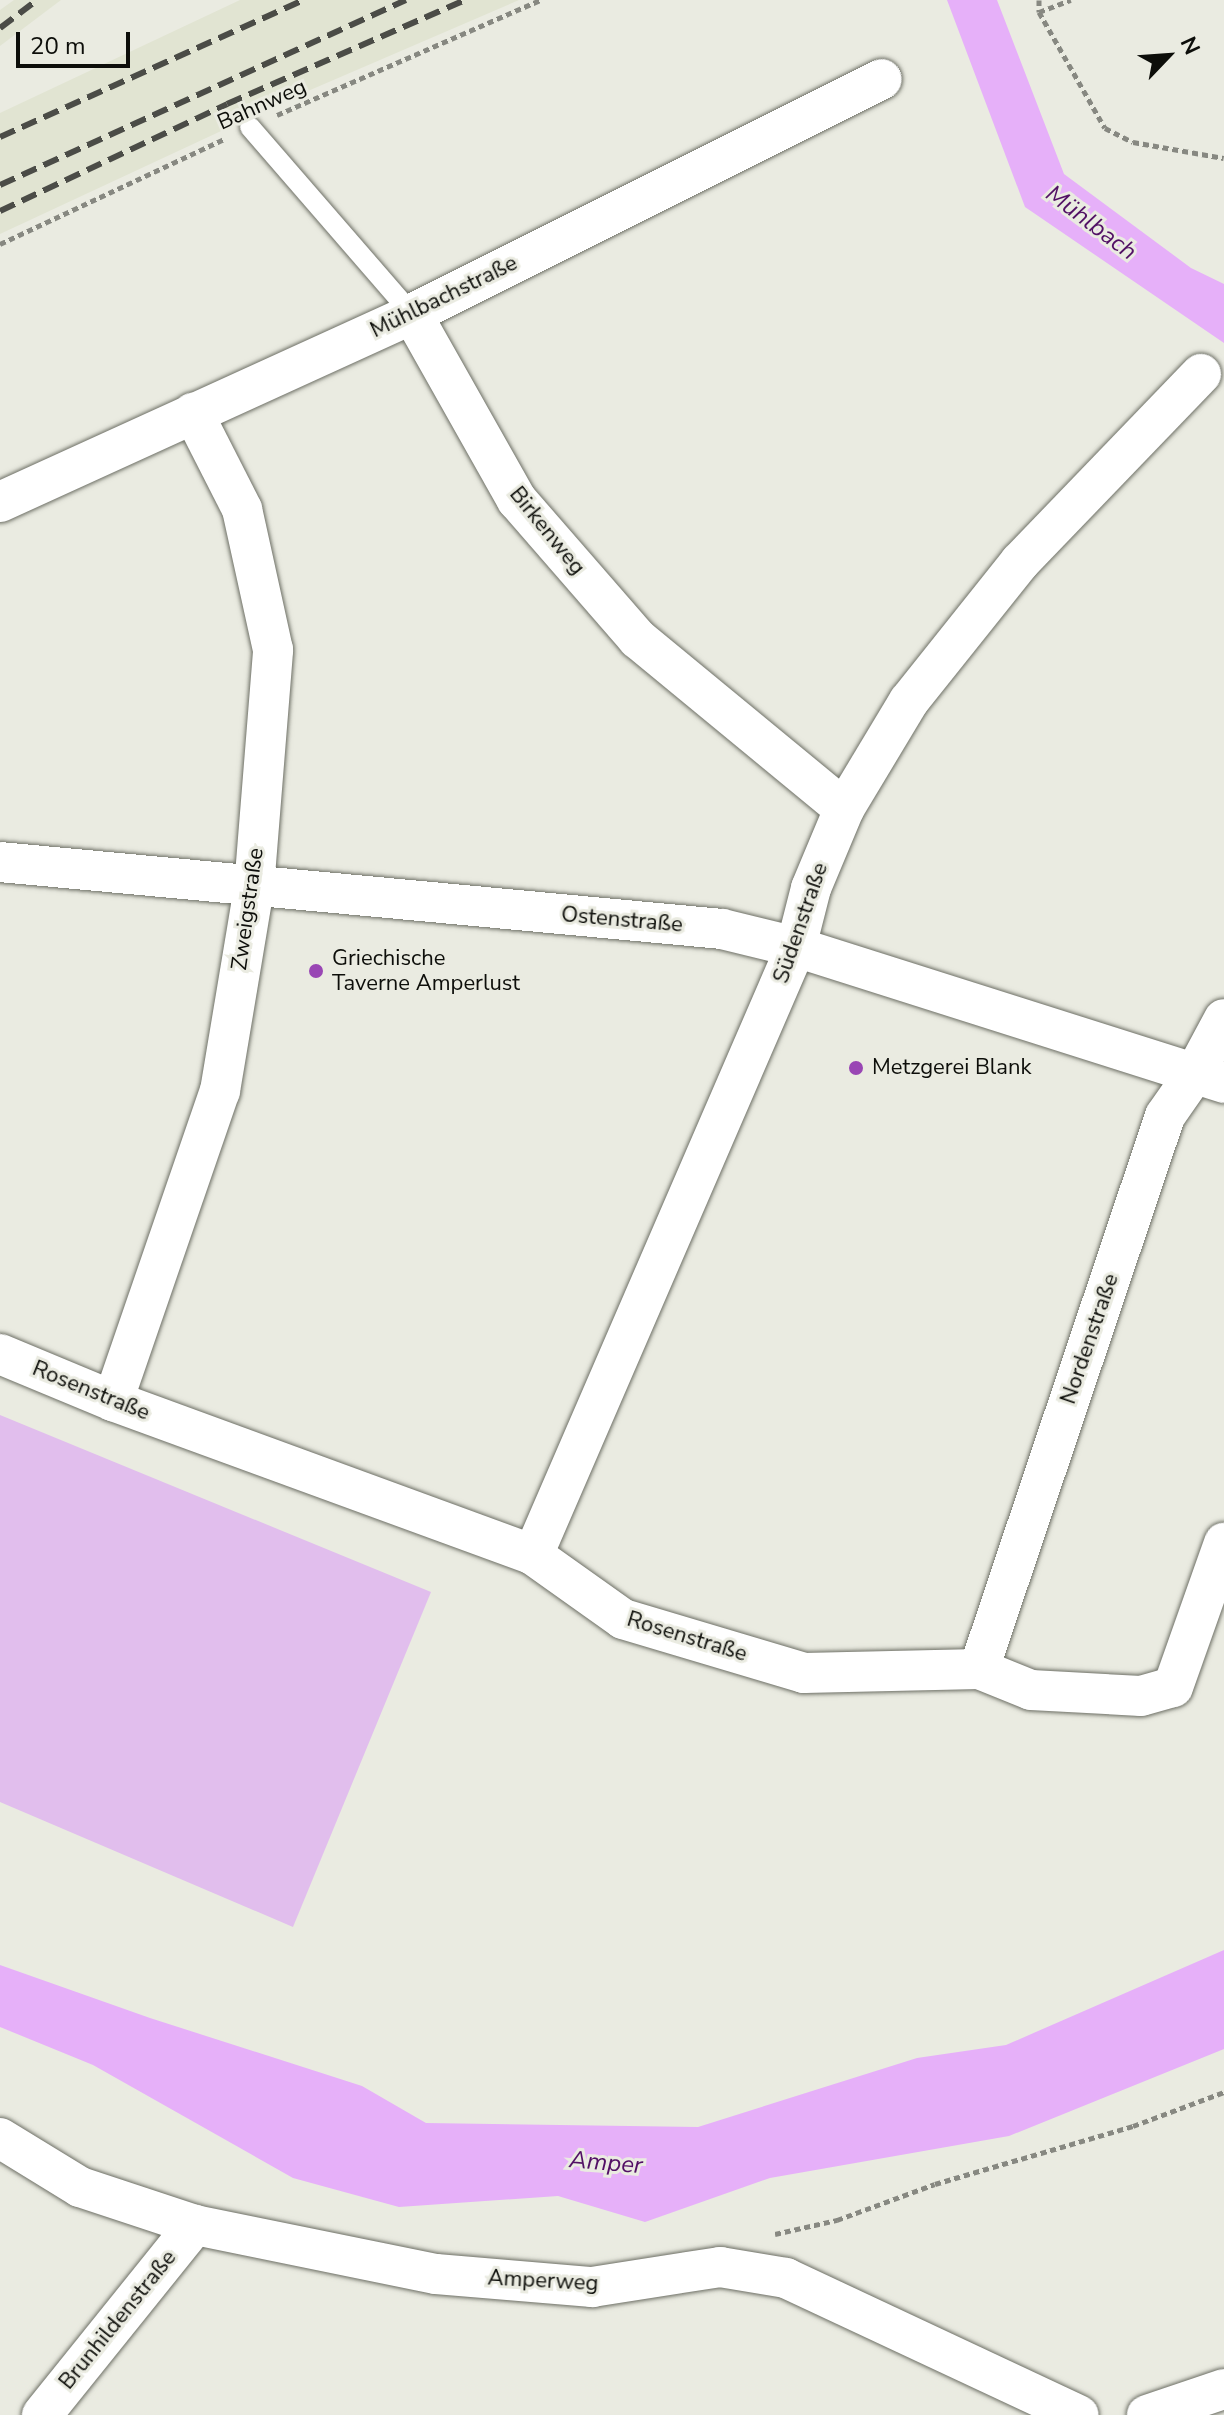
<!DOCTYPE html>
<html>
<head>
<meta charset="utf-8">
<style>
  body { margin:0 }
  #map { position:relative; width:1224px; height:2415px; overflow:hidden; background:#eaebe1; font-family:"Nunito Sans",sans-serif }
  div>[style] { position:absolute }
  .built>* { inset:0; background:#e1e4d2 }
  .green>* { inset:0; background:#e1beed }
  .water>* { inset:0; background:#e6b0f9 }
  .path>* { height:5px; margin-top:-2.5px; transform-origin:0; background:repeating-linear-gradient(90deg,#878881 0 6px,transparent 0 10px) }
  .roads { filter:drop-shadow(0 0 2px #6d6f65) drop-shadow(0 0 2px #6d6f65) }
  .lane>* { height:20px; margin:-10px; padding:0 10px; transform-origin:10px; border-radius:10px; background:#fff }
  .street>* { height:40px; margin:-20px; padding:0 20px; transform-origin:20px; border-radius:20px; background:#fff }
  .rail>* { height:6px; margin-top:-3px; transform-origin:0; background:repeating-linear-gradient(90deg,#4b4c47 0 16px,transparent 0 24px) }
  .dots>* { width:22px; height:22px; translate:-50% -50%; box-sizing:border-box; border:4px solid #eaebe1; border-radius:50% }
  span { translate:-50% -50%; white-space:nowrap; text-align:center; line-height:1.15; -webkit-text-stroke:6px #eaebe1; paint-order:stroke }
  .street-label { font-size:22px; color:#0d0e0a }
  .poi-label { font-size:22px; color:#0d0e0a }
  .left { translate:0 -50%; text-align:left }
  .water-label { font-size:24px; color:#521065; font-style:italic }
  .north { position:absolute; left:1128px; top:16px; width:80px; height:80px; -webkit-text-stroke:6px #eaebe1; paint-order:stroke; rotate:65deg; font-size:22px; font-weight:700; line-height:32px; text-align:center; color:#0d0e0a }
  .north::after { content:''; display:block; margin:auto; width:28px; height:36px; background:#0d0e0a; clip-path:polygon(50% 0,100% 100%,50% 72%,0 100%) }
  .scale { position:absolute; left:16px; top:32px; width:114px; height:36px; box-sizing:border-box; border:4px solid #0d0e0a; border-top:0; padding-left:10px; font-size:24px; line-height:28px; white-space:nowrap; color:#0d0e0a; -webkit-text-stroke:6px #eaebe1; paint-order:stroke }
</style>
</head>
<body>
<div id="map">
  <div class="built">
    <i style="clip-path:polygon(14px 0,61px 0,0 46px,0 10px)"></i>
    <i style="clip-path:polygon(240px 0,519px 0,294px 97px,0 234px,0 113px)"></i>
  </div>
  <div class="green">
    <i style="clip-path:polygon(0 1415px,431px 1592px,293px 1927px,0 1802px)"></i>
  </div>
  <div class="water">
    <i style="clip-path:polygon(947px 0,997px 0,1064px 174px,1191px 268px,1224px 284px,1224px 343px,1025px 207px)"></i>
    <i style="clip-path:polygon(1224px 1950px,1224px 2049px,1009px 2136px,770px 2178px,645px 2222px,558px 2196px,399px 2207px,293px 2178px,93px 2065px,0 2027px,0 1965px,150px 2018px,362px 2086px,426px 2123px,698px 2127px,917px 2058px,1006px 2045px)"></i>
  </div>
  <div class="path">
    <i style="left:1039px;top:0;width:12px;rotate:90deg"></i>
    <i style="left:1039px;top:12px;width:133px;rotate:60.4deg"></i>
    <i style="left:1105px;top:128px;width:31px;rotate:27deg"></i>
    <i style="left:1133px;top:142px;width:92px;rotate:10deg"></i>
    <i style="left:1039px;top:12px;width:34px;rotate:-21deg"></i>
    <i style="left:277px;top:115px;width:287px;rotate:-23.6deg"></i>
    <i style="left:0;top:244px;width:247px;rotate:-25.1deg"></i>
    <i style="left:775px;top:2234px;width:64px;rotate:-12.7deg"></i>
    <i style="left:837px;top:2220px;width:104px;rotate:-20.2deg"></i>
    <i style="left:935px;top:2184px;width:206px;rotate:-16.3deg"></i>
    <i style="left:1133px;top:2126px;width:97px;rotate:-20.5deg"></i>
  </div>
  <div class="roads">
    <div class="lane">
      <i style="left:250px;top:127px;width:247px;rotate:49.1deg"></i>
    </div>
    <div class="street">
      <i style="left:412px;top:314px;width:214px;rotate:60.6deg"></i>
      <i style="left:517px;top:500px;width:184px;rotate:49deg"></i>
      <i style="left:638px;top:639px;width:267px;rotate:39.5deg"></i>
      <i style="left:0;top:502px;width:453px;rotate:-24.5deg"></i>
      <i style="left:412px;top:314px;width:525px;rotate:-26.57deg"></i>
      <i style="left:0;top:862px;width:725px;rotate:5.3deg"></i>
      <i style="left:722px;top:929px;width:76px;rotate:13.7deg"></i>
      <i style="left:796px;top:947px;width:449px;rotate:17.6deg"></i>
      <i style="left:0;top:1354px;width:122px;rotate:22.6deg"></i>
      <i style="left:113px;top:1401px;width:447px;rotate:20.1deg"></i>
      <i style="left:533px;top:1555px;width:110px;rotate:35.4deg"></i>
      <i style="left:623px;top:1619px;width:189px;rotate:16.6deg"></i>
      <i style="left:804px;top:1673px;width:175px;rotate:-1.3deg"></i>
      <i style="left:979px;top:1669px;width:56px;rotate:22deg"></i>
      <i style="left:1031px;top:1690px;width:110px;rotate:3.1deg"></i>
      <i style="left:1141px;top:1696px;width:33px;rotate:-16deg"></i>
      <i style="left:1173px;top:1687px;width:153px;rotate:-70.5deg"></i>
      <i style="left:113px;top:1401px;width:328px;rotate:-71deg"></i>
      <i style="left:220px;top:1091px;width:206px;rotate:-80.5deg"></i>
      <i style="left:254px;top:888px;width:239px;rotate:-85.4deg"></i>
      <i style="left:273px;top:650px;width:144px;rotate:-102.4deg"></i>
      <i style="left:242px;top:509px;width:108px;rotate:-117deg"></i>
      <i style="left:533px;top:1555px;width:662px;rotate:-66.61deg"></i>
      <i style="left:796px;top:947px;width:61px;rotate:-75.7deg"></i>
      <i style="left:811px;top:888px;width:86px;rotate:-67.3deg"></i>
      <i style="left:844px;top:809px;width:126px;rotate:-59deg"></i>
      <i style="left:909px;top:701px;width:178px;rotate:-51.4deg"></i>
      <i style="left:1020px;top:562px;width:261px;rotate:-46.1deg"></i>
      <i style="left:979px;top:1669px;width:583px;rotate:-71.41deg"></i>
      <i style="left:1165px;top:1116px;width:52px;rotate:-55.1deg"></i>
      <i style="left:1195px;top:1073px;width:61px;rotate:-61.8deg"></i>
      <i style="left:0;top:2138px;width:94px;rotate:31.5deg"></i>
      <i style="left:80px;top:2187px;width:121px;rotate:18.3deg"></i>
      <i style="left:195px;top:2225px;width:246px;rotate:11.5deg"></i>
      <i style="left:436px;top:2274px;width:157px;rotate:4.8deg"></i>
      <i style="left:592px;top:2287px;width:130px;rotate:-8.9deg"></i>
      <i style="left:720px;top:2267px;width:67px;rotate:9.5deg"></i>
      <i style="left:786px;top:2278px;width:323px;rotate:25.1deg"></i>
      <i style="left:42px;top:2415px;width:244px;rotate:-51.2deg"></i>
      <i style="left:1147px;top:2415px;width:81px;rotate:-18.7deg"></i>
    </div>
  </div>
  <div class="rail">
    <i style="left:0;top:28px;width:46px;rotate:-37.1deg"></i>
    <i style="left:0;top:137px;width:333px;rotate:-24.3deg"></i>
    <i style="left:0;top:185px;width:446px;rotate:-24.5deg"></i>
    <i style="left:0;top:211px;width:251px;rotate:-25.2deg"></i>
    <i style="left:227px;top:104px;width:260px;rotate:-23.6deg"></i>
  </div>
  <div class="dots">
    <i style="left:316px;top:971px;background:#9946b4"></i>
    <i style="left:856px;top:1068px;background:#9946b4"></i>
  </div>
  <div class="street-label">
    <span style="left:262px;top:105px;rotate:-24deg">Bahnweg</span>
    <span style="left:444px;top:297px;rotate:-26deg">Mühlbachstraße</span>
    <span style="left:547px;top:531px;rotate:51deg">Birkenweg</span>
    <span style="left:248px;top:909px;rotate:-82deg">Zweigstraße</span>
    <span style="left:622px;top:920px;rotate:5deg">Ostenstraße</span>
    <span style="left:801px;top:923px;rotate:-71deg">Südenstraße</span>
    <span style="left:1090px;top:1339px;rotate:-71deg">Nordenstraße</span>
    <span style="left:91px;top:1391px;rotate:22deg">Rosenstraße</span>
    <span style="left:687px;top:1637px;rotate:17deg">Rosenstraße</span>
    <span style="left:543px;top:2281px;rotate:3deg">Amperweg</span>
    <span style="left:118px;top:2320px;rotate:-51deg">Brunhildenstraße</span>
  </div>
  <div class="poi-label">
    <span class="left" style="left:332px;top:971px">Griechische<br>Taverne Amperlust</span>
    <span class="left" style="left:872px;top:1068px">Metzgerei Blank</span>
  </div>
  <div class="water-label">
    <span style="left:1091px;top:223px;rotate:37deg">Mühlbach</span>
    <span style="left:606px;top:2163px;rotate:5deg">Amper</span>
  </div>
  <div class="north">N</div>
  <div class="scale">20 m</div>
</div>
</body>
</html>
